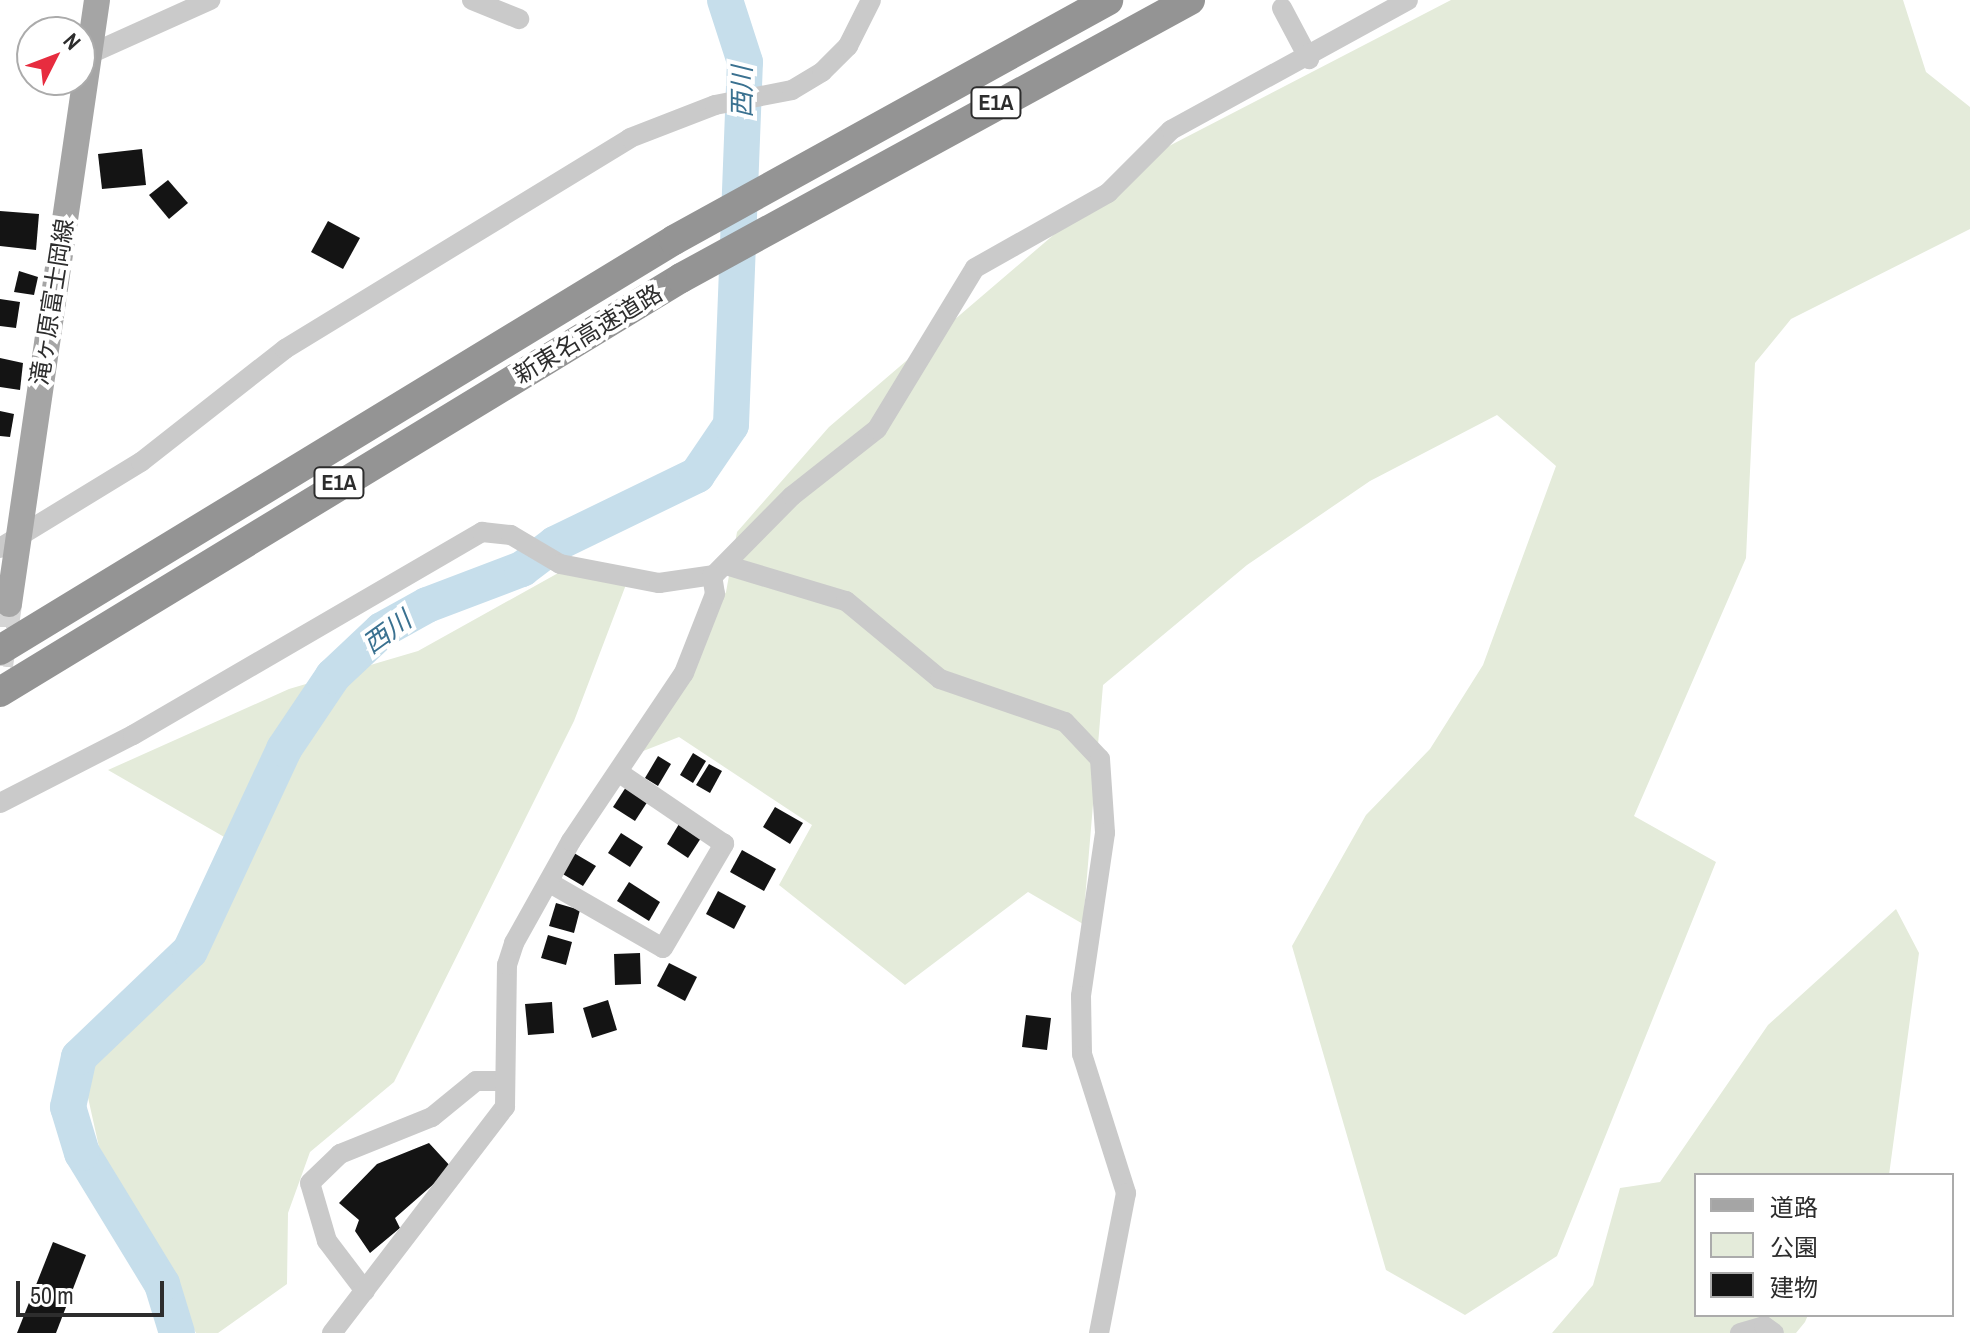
<!DOCTYPE html>
<html>
<head>
<meta charset="utf-8">
<style>
  body { margin:0 }
  #map { position:relative; width:1970px; height:1333px; overflow:hidden; background:#fff; font-family:"Archivo Narrow","Noto Sans JP",sans-serif }
  div>[style] { position:absolute }
  .green>* { inset:0; background:#e4ebda }
  .river>* { height:36px; margin:-18px; padding:0 18px; transform-origin:18px; border-radius:18px; background:#c6deeb }
  .building>* { inset:0; background:#141414 }
  .major-tunnel>* { height:26px; margin-top:-13px; transform-origin:0; background:repeating-linear-gradient(90deg,#d5d5d5 0 26px,transparent 0 39px) }
  .minor>* { height:20px; margin:-10px; padding:0 10px; transform-origin:10px; border-radius:10px; background:#cacaca }
  .major>* { height:26px; margin:-13px; padding:0 13px; transform-origin:13px; border-radius:13px; background:#a5a5a5 }
  .highway>* { height:30px; margin:-15px; padding:0 15px; transform-origin:15px; border-radius:15px; background:#949494 }
  span { translate:-50% -50%; white-space:nowrap; text-align:center; line-height:1.15; -webkit-text-stroke:8px #fff; paint-order:stroke }
  .shield-label span { padding:2px 6px; background:#fff; border:2px solid; border-radius:6px; -webkit-text-stroke-width:0 }
  .shield-label { font-size:22px; color:#2d2d2d; font-weight:700 }
  .street-label { font-size:24px; color:#2d2d2d }
  .water-label { font-size:26px; color:#3a7190; font-style:italic }
  .legend { position:absolute; left:1694px; top:1173px; width:260px; height:144px; box-sizing:border-box; background:#fff; border:2px solid #ababab; margin:0; padding:10px 14px; list-style:none; font-size:24px; color:#2d2d2d }
  .legend li { display:flex; align-items:center; gap:16px; height:40px }
  .legend b { width:40px; border:2px solid #ababab }
  .north { position:absolute; left:16px; top:16px; width:80px; height:80px; box-sizing:border-box; background:#fff; border:2px solid #ababab; border-radius:50%; rotate:48deg; font-size:22px; font-weight:700; line-height:32px; text-align:center; color:#2d2d2d }
  .north::after { content:''; display:block; margin:auto; width:28px; height:36px; background:#e72c3f; clip-path:polygon(50% 0,100% 100%,50% 72%,0 100%) }
  .scale { position:absolute; left:16px; top:1281px; width:148px; height:36px; box-sizing:border-box; border:4px solid #2d2d2d; border-top:0; padding-left:10px; font-size:24px; line-height:28px; white-space:nowrap; color:#2d2d2d; -webkit-text-stroke:6px #fff; paint-order:stroke }
</style>
</head>
<body>
<div id="map">
  <div class="green">
    <i style="clip-path:polygon(1451px 0,1903px 0,1926px 72px,1970px 107px,1970px 229px,1791px 319px,1755px 363px,1746px 558px,1634px 816px,1716px 862px,1557px 1256px,1465px 1315px,1386px 1270px,1292px 946px,1366px 815px,1430px 749px,1483px 665px,1556px 466px,1497px 415px,1370px 481px,1247px 565px,1103px 685px,1083px 924px,1028px 892px,905px 985px,779px 885px,812px 825px,679px 737px,633px 755px,726px 592px,737px 532px,829px 427px,1140px 161px)"></i>
    <i style="clip-path:polygon(560px 572px,627px 582px,574px 721px,394px 1082px,310px 1152px,288px 1213px,287px 1284px,218px 1333px,196px 1333px,99px 1147px,79px 1057px,190px 951px,226px 838px,108px 770px,289px 689px,418px 651px)"></i>
    <i style="clip-path:polygon(1896px 909px,1919px 953px,1889px 1175px,1696px 1175px,1696px 1315px,1808px 1315px,1805px 1322px,1796px 1333px,1552px 1333px,1593px 1285px,1620px 1188px,1660px 1182px,1768px 1025px)"></i>
  </div>
  <div class="river">
    <i style="left:177px;top:1333px;width:51px;rotate:-107deg"></i>
    <i style="left:162px;top:1284px;width:153px;rotate:-121.4deg"></i>
    <i style="left:82px;top:1153px;width:48px;rotate:-106.9deg"></i>
    <i style="left:68px;top:1107px;width:51px;rotate:-77.6deg"></i>
    <i style="left:79px;top:1057px;width:153px;rotate:-43.7deg"></i>
    <i style="left:190px;top:951px;width:223px;rotate:-65deg"></i>
    <i style="left:284px;top:749px;width:88px;rotate:-56.1deg"></i>
    <i style="left:333px;top:676px;width:67px;rotate:-43.2deg"></i>
    <i style="left:382px;top:630px;width:51px;rotate:-29.1deg"></i>
    <i style="left:427px;top:605px;width:102px;rotate:-20.8deg"></i>
    <i style="left:522px;top:569px;width:41px;rotate:-37.1deg"></i>
    <i style="left:555px;top:544px;width:158px;rotate:-25.9deg"></i>
    <i style="left:697px;top:475px;width:60px;rotate:-55.8deg"></i>
    <i style="left:731px;top:425px;width:363px;rotate:-87.8deg"></i>
    <i style="left:745px;top:62px;width:65px;rotate:-107.9deg"></i>
  </div>
  <div class="building">
    <i style="clip-path:polygon(142px 149px,146px 185px,102px 189px,98px 154px)"></i>
    <i style="clip-path:polygon(168px 180px,188px 203px,169px 219px,149px 195px)"></i>
    <i style="clip-path:polygon(0 211px,39px 214px,36px 250px,0 246px)"></i>
    <i style="clip-path:polygon(328px 221px,360px 238px,343px 269px,311px 252px)"></i>
    <i style="clip-path:polygon(19px 271px,38px 277px,34px 295px,14px 292px)"></i>
    <i style="clip-path:polygon(0 299px,20px 302px,16px 328px,0 326px)"></i>
    <i style="clip-path:polygon(0 358px,23px 363px,20px 390px,0 387px)"></i>
    <i style="clip-path:polygon(0 411px,14px 414px,10px 437px,0 436px)"></i>
    <i style="clip-path:polygon(693px 753px,706px 761px,693px 783px,680px 775px)"></i>
    <i style="clip-path:polygon(658px 756px,671px 764px,658px 786px,645px 778px)"></i>
    <i style="clip-path:polygon(709px 764px,722px 771px,710px 793px,696px 785px)"></i>
    <i style="clip-path:polygon(626px 787px,648px 801px,635px 821px,613px 807px)"></i>
    <i style="clip-path:polygon(775px 807px,803px 823px,790px 844px,763px 827px)"></i>
    <i style="clip-path:polygon(679px 824px,701px 838px,688px 858px,667px 844px)"></i>
    <i style="clip-path:polygon(621px 833px,643px 847px,630px 867px,608px 853px)"></i>
    <i style="clip-path:polygon(742px 850px,776px 869px,764px 891px,730px 872px)"></i>
    <i style="clip-path:polygon(574px 853px,596px 866px,583px 886px,561px 873px)"></i>
    <i style="clip-path:polygon(629px 882px,660px 902px,649px 921px,617px 901px)"></i>
    <i style="clip-path:polygon(718px 891px,746px 906px,734px 929px,706px 914px)"></i>
    <i style="clip-path:polygon(556px 903px,580px 910px,574px 933px,549px 926px)"></i>
    <i style="clip-path:polygon(548px 935px,572px 942px,566px 965px,541px 958px)"></i>
    <i style="clip-path:polygon(640px 953px,641px 984px,615px 985px,614px 954px)"></i>
    <i style="clip-path:polygon(669px 963px,697px 977px,685px 1001px,657px 986px)"></i>
    <i style="clip-path:polygon(608px 1000px,617px 1030px,592px 1038px,583px 1008px)"></i>
    <i style="clip-path:polygon(552px 1002px,554px 1033px,528px 1035px,525px 1004px)"></i>
    <i style="clip-path:polygon(1026px 1015px,1051px 1018px,1047px 1050px,1022px 1047px)"></i>
    <i style="clip-path:polygon(429px 1143px,452px 1168px,395px 1218px,400px 1228px,370px 1253px,355px 1231px,359px 1220px,339px 1203px,377px 1164px)"></i>
    <i style="clip-path:polygon(53px 1242px,86px 1255px,56px 1333px,17px 1333px)"></i>
  </div>
  <div class="major-tunnel">
    <i style="left:0;top:666px;width:63px;rotate:-81.7deg"></i>
  </div>
  <div class="minor">
    <i style="left:472px;top:0;width:51px;rotate:22deg"></i>
    <i style="left:1282px;top:8px;width:58px;rotate:62.1deg"></i>
    <i style="left:90px;top:54px;width:132px;rotate:-24.2deg"></i>
    <i style="left:0;top:548px;width:165px;rotate:-31.4deg"></i>
    <i style="left:141px;top:462px;width:183px;rotate:-38.1deg"></i>
    <i style="left:285px;top:349px;width:404px;rotate:-31.4deg"></i>
    <i style="left:630px;top:138px;width:91px;rotate:-21.2deg"></i>
    <i style="left:715px;top:105px;width:78px;rotate:-11deg"></i>
    <i style="left:792px;top:90px;width:35px;rotate:-31deg"></i>
    <i style="left:822px;top:72px;width:37px;rotate:-45deg"></i>
    <i style="left:848px;top:46px;width:51px;rotate:-63.4deg"></i>
    <i style="left:729px;top:566px;width:122px;rotate:16.7deg"></i>
    <i style="left:846px;top:601px;width:122px;rotate:39.7deg"></i>
    <i style="left:940px;top:679px;width:132px;rotate:19deg"></i>
    <i style="left:1065px;top:722px;width:51px;rotate:46.6deg"></i>
    <i style="left:1100px;top:759px;width:74px;rotate:86.1deg"></i>
    <i style="left:1105px;top:833px;width:165px;rotate:98.4deg"></i>
    <i style="left:1081px;top:996px;width:58px;rotate:89deg"></i>
    <i style="left:1082px;top:1054px;width:146px;rotate:72.4deg"></i>
    <i style="left:1126px;top:1193px;width:143px;rotate:100.9deg"></i>
    <i style="left:0;top:803px;width:149px;rotate:-27.1deg"></i>
    <i style="left:133px;top:735px;width:404px;rotate:-30.2deg"></i>
    <i style="left:482px;top:532px;width:29px;rotate:6deg"></i>
    <i style="left:511px;top:535px;width:57px;rotate:30.6deg"></i>
    <i style="left:560px;top:564px;width:101px;rotate:10.9deg"></i>
    <i style="left:659px;top:583px;width:56px;rotate:-8.3deg"></i>
    <i style="left:714px;top:575px;width:111px;rotate:-45.4deg"></i>
    <i style="left:792px;top:496px;width:108px;rotate:-38.2deg"></i>
    <i style="left:877px;top:429px;width:188px;rotate:-58.7deg"></i>
    <i style="left:975px;top:268px;width:153px;rotate:-29.4deg"></i>
    <i style="left:1108px;top:193px;width:89px;rotate:-45deg"></i>
    <i style="left:1171px;top:130px;width:270px;rotate:-28.7deg"></i>
    <i style="left:550px;top:883px;width:130px;rotate:29.9deg"></i>
    <i style="left:663px;top:948px;width:121px;rotate:-59.6deg"></i>
    <i style="left:724px;top:844px;width:125px;rotate:-145.8deg"></i>
    <i style="left:365px;top:1291px;width:63px;rotate:-127.2deg"></i>
    <i style="left:327px;top:1241px;width:60px;rotate:-106.3deg"></i>
    <i style="left:310px;top:1183px;width:42px;rotate:-44deg"></i>
    <i style="left:340px;top:1154px;width:99px;rotate:-21.9deg"></i>
    <i style="left:432px;top:1117px;width:57px;rotate:-39.3deg"></i>
    <i style="left:476px;top:1081px;width:26px"></i>
    <i style="left:332px;top:1333px;width:285px;rotate:-52.6deg"></i>
    <i style="left:505px;top:1107px;width:142px;rotate:-89.2deg"></i>
    <i style="left:507px;top:965px;width:23px;rotate:-72deg"></i>
    <i style="left:514px;top:943px;width:117px;rotate:-60.8deg"></i>
    <i style="left:571px;top:841px;width:202px;rotate:-56.1deg"></i>
    <i style="left:684px;top:673px;width:85px;rotate:-68.6deg"></i>
    <i style="left:715px;top:594px;width:18px;rotate:-99deg"></i>
    <i style="left:1740px;top:1333px;width:25px;rotate:-16deg"></i>
    <i style="left:1764px;top:1326px;width:12px;rotate:35deg"></i>
  </div>
  <div class="major">
    <i style="left:9px;top:604px;width:610px;rotate:-81.71deg"></i>
  </div>
  <div class="highway">
    <i style="left:0;top:650px;width:789px;rotate:-31.31deg"></i>
    <i style="left:674px;top:240px;width:496px;rotate:-28.9deg"></i>
    <i style="left:0;top:692px;width:797px;rotate:-31.3deg"></i>
    <i style="left:681px;top:278px;width:580px;rotate:-28.64deg"></i>
  </div>
  <div class="shield-label">
    <span style="left:996px;top:103px">E1A</span>
    <span style="left:339px;top:483px">E1A</span>
  </div>
  <div class="street-label">
    <span style="left:52px;top:302px;rotate:-81deg">滝ヶ原富士岡線</span>
    <span style="left:588px;top:334px;rotate:-31deg">新東名高速道路</span>
  </div>
  <div class="water-label">
    <span style="left:742px;top:92px;rotate:-90deg">西川</span>
    <span style="left:387px;top:632px;rotate:-36deg">西川</span>
  </div>
  <ul class="legend">
  <li><b style="height:10px;background:#a5a5a5"></b>道路</li>
  <li><b style="height:22px;background:#e4ebda"></b>公園</li>
  <li><b style="height:22px;background:#141414"></b>建物</li>
  </ul>
  <div class="north">N</div>
  <div class="scale">50 m</div>
</div>
</body>
</html>
